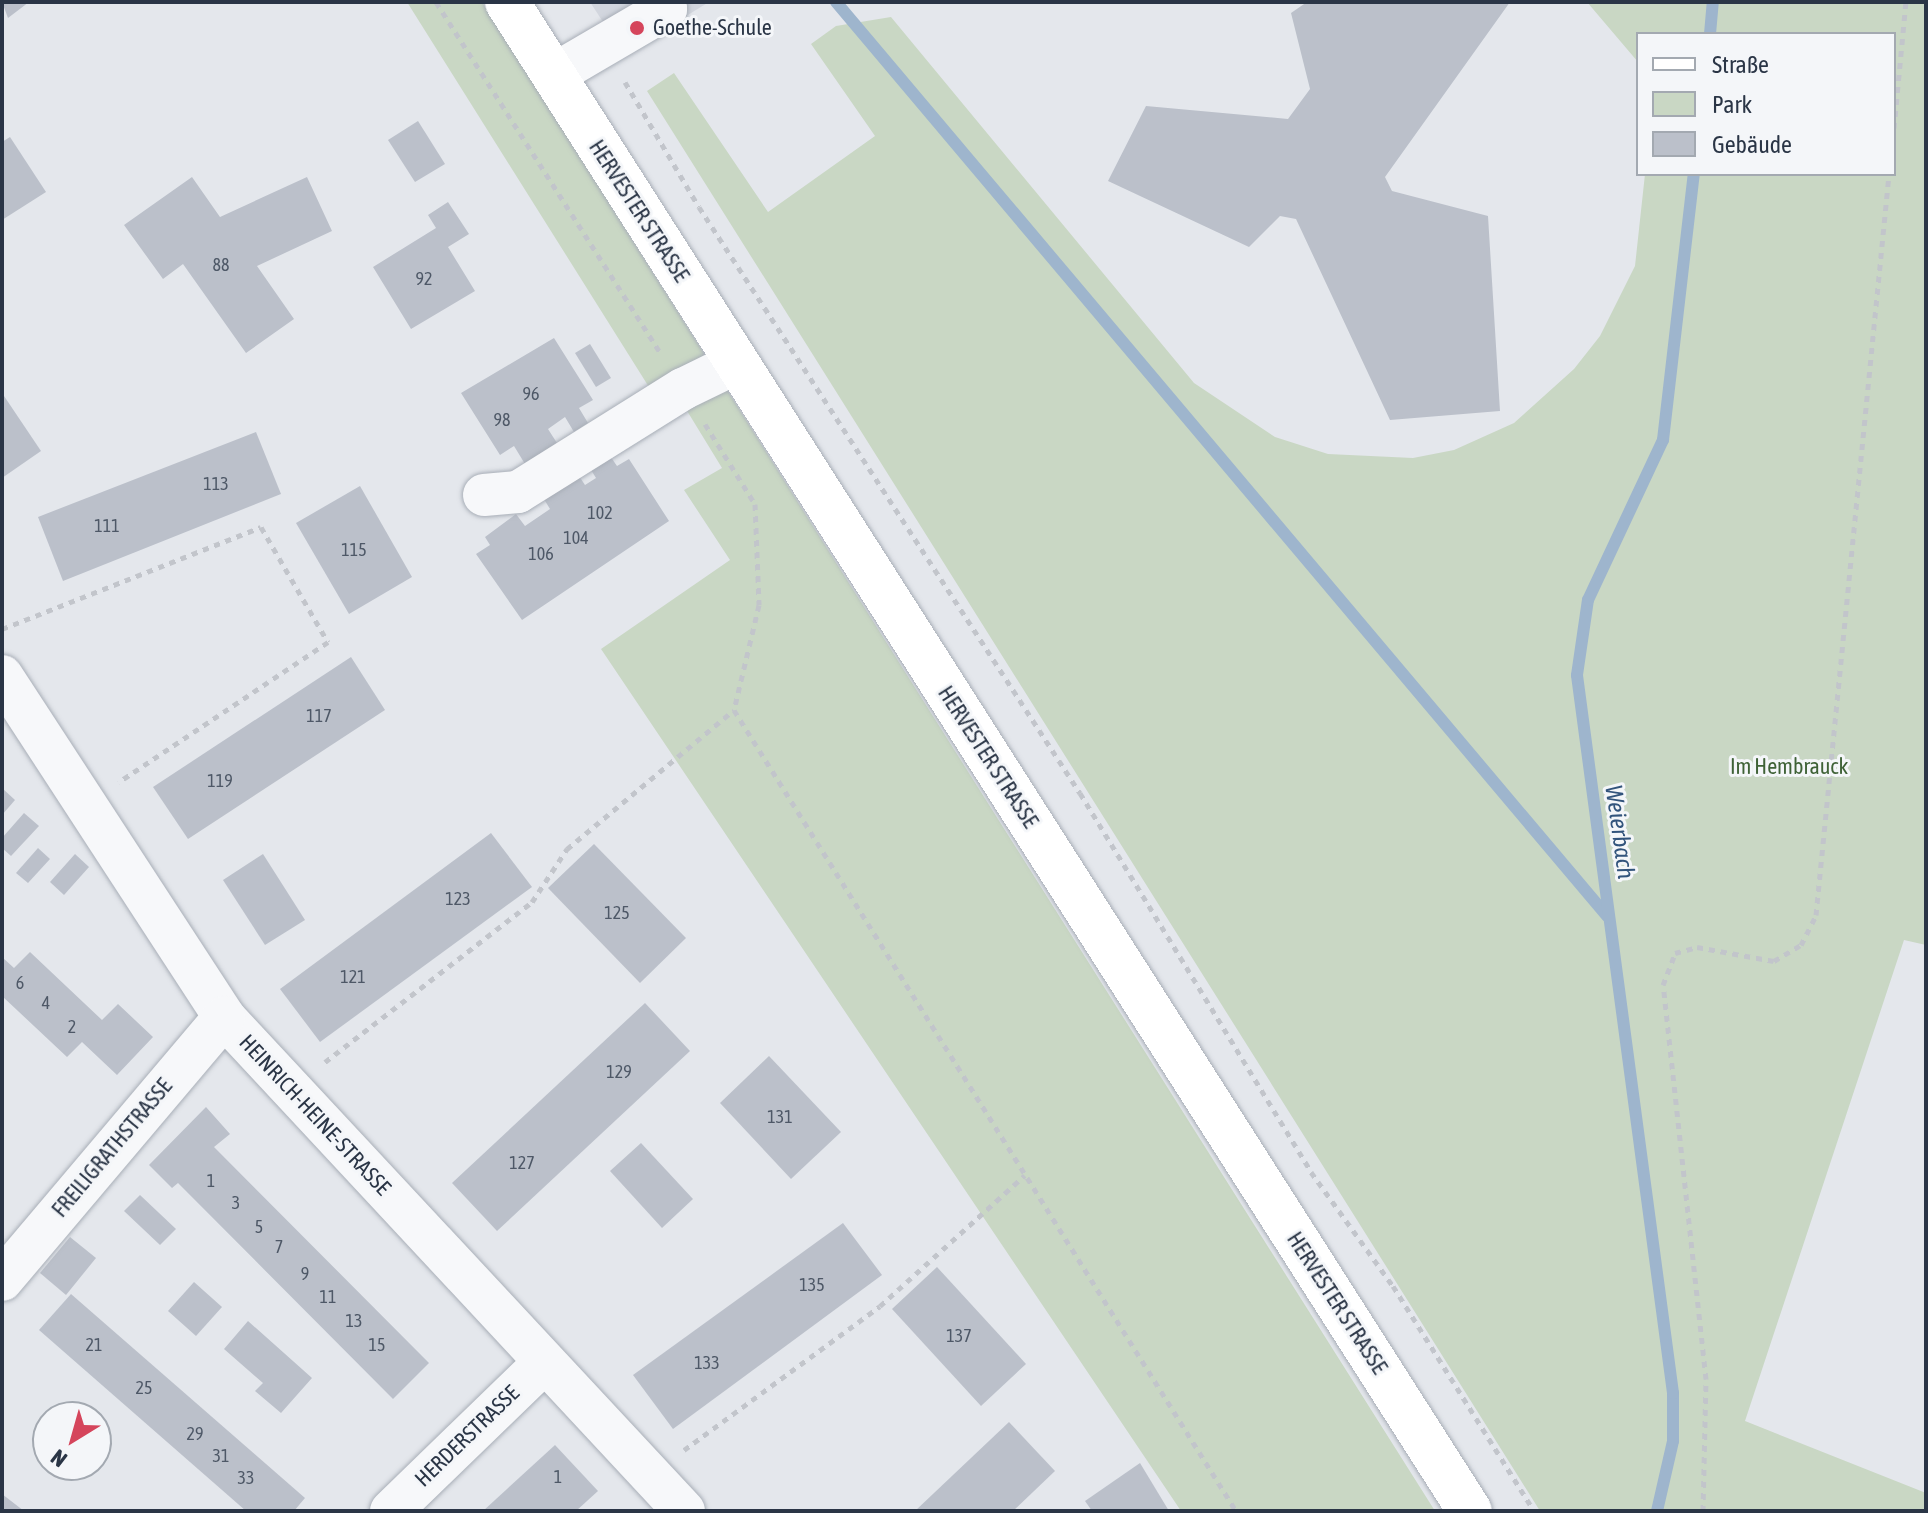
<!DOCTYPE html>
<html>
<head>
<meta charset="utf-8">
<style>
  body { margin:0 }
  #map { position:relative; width:1928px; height:1513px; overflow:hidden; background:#e4e7ec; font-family:"Asap Condensed",sans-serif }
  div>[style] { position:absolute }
  .built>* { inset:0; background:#d2d6de }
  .green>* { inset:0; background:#c9d7c4 }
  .stream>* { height:12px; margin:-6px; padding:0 6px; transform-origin:6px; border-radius:6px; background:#9eb5cd }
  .building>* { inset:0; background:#bbc0ca }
  .path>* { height:5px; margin-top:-2.5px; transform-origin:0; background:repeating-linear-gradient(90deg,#c2c5cb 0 6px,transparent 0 12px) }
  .roads { filter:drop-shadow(0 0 2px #a8aeb7) drop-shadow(0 0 2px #a8aeb7) }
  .minor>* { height:42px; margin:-21px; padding:0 21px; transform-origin:21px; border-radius:21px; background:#f7f8fa }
  .major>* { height:44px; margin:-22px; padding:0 22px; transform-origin:22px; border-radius:22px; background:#fff }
  .dots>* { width:22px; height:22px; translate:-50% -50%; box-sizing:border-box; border:4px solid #f4f6f9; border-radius:50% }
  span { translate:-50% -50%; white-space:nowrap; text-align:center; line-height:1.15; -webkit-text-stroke:6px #f4f6f9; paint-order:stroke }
  .number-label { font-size:18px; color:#4e5867 }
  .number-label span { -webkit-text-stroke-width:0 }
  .poi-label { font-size:22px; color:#2a3546 }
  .left { translate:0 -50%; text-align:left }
  .street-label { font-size:22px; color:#2a3546 }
  .park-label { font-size:22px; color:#3f6237 }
  .water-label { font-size:24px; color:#32547c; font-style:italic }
  .frame { position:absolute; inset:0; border:4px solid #2a3546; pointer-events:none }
  .legend { position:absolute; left:1636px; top:32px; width:260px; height:144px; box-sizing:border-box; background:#f4f6f9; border:2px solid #a3a9b1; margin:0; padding:10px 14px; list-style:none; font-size:24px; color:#2a3546 }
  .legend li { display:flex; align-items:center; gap:16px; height:40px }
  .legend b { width:40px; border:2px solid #a3a9b1 }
  .north { position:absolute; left:32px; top:1401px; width:80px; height:80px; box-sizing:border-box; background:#f4f6f9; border:2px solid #a3a9b1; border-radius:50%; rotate:217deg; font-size:22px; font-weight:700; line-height:32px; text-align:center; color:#2a3546 }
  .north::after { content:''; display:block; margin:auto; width:28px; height:36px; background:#d5455c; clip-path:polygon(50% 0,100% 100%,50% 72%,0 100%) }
</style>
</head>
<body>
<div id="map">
  <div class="built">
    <i style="clip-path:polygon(590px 2px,709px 2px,624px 54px)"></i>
  </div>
  <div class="green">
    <i style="clip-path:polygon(407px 2px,482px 2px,1435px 1511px,1181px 1511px,601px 649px,730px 560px,684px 490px,722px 468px,681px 401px,664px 411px)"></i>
    <i style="clip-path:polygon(1587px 2px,1926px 2px,1926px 945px,1904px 940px,1745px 1421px,1926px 1493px,1926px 1511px,1540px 1511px,647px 91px,674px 73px,768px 212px,875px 136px,811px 44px,836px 26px,891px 17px,1194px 383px,1275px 437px,1328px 454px,1413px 458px,1454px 450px,1514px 423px,1574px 369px,1600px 336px,1635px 266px,1645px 174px,1894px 174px,1894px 34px,1638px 34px,1638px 62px)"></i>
  </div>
  <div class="stream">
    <i style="left:836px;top:2px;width:1196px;rotate:49.85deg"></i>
    <i style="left:1710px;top:34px;width:32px;rotate:-85deg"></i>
    <i style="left:1657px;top:1511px;width:72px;rotate:-77.1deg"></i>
    <i style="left:1673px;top:1441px;width:48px;rotate:-90deg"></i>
    <i style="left:1673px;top:1393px;width:724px;rotate:-97.62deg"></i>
    <i style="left:1577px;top:675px;width:76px;rotate:-81.7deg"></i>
    <i style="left:1588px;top:600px;width:177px;rotate:-64.9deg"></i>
    <i style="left:1663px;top:440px;width:268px;rotate:-83.4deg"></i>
  </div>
  <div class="building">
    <i style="clip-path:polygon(2px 2px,29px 2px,8px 18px)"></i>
    <i style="clip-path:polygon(1307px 2px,1510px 2px,1385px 177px,1392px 191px,1488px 216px,1500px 411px,1390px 420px,1296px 219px,1280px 216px,1249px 247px,1108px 181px,1146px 106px,1288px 119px,1310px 89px,1291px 13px)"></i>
    <i style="clip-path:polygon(418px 121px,445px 164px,415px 182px,388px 140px)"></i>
    <i style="clip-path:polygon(10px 137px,46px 192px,2px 220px,2px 142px)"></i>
    <i style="clip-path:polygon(192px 177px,220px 217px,307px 177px,332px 231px,257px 266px,294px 319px,246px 353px,183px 264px,163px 279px,124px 225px)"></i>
    <i style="clip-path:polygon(448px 202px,469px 234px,448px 247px,475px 291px,411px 329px,373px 267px,436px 228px,428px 215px)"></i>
    <i style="clip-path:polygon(554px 338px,593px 400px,579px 408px,588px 423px,574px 432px,565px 417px,548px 429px,557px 443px,525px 464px,514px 446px,500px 455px,461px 393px)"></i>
    <i style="clip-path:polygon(590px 344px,611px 378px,596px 387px,575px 353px)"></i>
    <i style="clip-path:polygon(2px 393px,41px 451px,2px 478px)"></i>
    <i style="clip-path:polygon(256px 432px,281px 494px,63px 581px,38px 517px)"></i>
    <i style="clip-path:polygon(608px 453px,617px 466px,629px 459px,669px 521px,522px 620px,476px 554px,490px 545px,485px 537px,516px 514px,525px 526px,550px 509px,542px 496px,577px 473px,585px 485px,596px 478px,588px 465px)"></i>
    <i style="clip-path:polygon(360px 486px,412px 577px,349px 614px,296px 523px)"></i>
    <i style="clip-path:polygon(351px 657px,385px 710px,188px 839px,153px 787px)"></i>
    <i style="clip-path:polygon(2px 788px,15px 800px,2px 815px)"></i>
    <i style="clip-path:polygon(24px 813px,39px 826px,11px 856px,2px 848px,2px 838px)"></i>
    <i style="clip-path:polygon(491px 833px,532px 887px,320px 1042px,280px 989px)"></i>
    <i style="clip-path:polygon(594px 844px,686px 938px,640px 983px,548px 888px)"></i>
    <i style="clip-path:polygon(38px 848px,50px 859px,28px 883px,16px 873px)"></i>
    <i style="clip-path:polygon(75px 854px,89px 867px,64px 895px,50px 882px)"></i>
    <i style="clip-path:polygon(263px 854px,305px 920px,265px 945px,223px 880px)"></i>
    <i style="clip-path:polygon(30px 952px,102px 1020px,118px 1004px,153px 1037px,117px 1075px,82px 1042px,67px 1057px,2px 996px,2px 957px,14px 968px)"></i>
    <i style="clip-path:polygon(645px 1003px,690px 1051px,497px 1231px,452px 1183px)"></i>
    <i style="clip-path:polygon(769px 1056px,841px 1132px,791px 1179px,720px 1103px)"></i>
    <i style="clip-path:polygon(206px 1107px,230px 1134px,214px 1147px,429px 1363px,393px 1399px,178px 1183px,172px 1188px,149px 1165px)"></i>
    <i style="clip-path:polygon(641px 1143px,693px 1199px,662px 1228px,610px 1171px)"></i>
    <i style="clip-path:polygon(140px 1195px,176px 1229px,160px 1245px,124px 1211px)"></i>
    <i style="clip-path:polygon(843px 1223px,882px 1275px,673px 1429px,633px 1375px)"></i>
    <i style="clip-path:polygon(70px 1237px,96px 1258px,66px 1295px,40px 1273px)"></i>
    <i style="clip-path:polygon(937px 1267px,1026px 1364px,981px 1406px,892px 1309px)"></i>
    <i style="clip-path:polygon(194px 1282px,222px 1307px,196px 1336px,168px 1311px)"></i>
    <i style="clip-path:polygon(71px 1294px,305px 1498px,294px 1511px,246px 1511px,39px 1330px)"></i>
    <i style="clip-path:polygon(248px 1321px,312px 1378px,281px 1413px,255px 1391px,263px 1383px,224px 1349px)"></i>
    <i style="clip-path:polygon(1009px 1422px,1055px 1471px,1013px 1511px,915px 1511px)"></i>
    <i style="clip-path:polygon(555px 1445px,598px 1491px,576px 1511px,483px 1511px)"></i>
    <i style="clip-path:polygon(1140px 1463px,1169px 1511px,1092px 1511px,1085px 1501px)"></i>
    <i style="clip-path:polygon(2px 1494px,24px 1511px,2px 1511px)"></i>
  </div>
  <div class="path">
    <i style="left:436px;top:2px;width:419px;rotate:57.4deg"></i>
    <i style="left:625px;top:82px;width:145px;rotate:59.4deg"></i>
    <i style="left:699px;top:207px;width:699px;rotate:56.97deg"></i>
    <i style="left:1080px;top:793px;width:444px;rotate:58.6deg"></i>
    <i style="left:1311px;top:1172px;width:140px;rotate:54.3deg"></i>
    <i style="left:1393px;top:1286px;width:266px;rotate:57.9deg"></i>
    <i style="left:1894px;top:128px;width:127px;rotate:-84.6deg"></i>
    <i style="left:705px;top:424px;width:94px;rotate:58deg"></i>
    <i style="left:755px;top:504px;width:101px;rotate:87.7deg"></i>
    <i style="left:759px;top:605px;width:108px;rotate:103.4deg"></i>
    <i style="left:734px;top:710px;width:945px;rotate:57.92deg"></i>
    <i style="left:2px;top:629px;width:278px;rotate:-21.5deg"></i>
    <i style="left:261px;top:527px;width:133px;rotate:59.8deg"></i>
    <i style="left:328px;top:642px;width:252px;rotate:146.2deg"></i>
    <i style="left:325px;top:1062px;width:262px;rotate:-37.7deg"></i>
    <i style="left:532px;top:902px;width:64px;rotate:-56.6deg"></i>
    <i style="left:567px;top:849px;width:217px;rotate:-39.8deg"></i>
    <i style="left:684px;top:1450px;width:243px;rotate:-36.3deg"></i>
    <i style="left:880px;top:1306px;width:195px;rotate:-42.1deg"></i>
    <i style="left:1703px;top:1511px;width:132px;rotate:-88.7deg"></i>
    <i style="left:1706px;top:1379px;width:396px;rotate:-96.2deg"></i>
    <i style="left:1663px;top:985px;width:34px;rotate:-69deg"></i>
    <i style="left:1675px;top:953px;width:23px;rotate:-15deg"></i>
    <i style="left:1697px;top:947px;width:78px;rotate:10.3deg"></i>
    <i style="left:1774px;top:961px;width:31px;rotate:-31deg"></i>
    <i style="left:1801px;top:945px;width:34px;rotate:-63deg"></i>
    <i style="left:1816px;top:915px;width:745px;rotate:-84.37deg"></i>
  </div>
  <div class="roads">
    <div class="minor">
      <i style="left:553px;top:75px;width:131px;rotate:-30.3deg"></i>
      <i style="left:666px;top:9px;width:8px;rotate:-120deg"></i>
      <i style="left:484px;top:495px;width:34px;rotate:-5deg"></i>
      <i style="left:518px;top:492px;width:195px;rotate:-32deg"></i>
      <i style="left:683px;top:389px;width:59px;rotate:-26.1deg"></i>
      <i style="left:2px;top:676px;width:407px;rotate:56.9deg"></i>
      <i style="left:224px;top:1017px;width:675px;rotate:47.04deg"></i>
      <i style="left:2px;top:1280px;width:344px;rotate:-49.8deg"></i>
      <i style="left:391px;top:1511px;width:214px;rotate:-44.1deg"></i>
    </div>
    <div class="major">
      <i style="left:507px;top:2px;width:1790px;rotate:57.46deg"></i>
    </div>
  </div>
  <div class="dots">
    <i style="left:637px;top:28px;background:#d5455c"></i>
  </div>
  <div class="number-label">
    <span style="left:221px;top:265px">88</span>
    <span style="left:424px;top:279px">92</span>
    <span style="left:531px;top:394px">96</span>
    <span style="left:502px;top:420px">98</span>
    <span style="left:216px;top:484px">113</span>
    <span style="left:600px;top:513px">102</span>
    <span style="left:107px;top:526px">111</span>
    <span style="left:576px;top:538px">104</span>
    <span style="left:354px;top:550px">115</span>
    <span style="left:541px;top:554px">106</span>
    <span style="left:319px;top:716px">117</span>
    <span style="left:220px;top:781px">119</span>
    <span style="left:458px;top:899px">123</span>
    <span style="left:617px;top:913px">125</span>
    <span style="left:353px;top:977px">121</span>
    <span style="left:20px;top:983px">6</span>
    <span style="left:46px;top:1003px">4</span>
    <span style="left:72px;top:1027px">2</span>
    <span style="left:619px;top:1072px">129</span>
    <span style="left:780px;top:1117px">131</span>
    <span style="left:522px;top:1163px">127</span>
    <span style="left:211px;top:1181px">1</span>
    <span style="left:236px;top:1203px">3</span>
    <span style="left:259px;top:1227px">5</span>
    <span style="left:279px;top:1247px">7</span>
    <span style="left:305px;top:1274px">9</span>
    <span style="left:812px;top:1285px">135</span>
    <span style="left:328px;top:1297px">11</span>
    <span style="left:354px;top:1321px">13</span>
    <span style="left:959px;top:1336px">137</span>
    <span style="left:94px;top:1345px">21</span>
    <span style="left:377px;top:1345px">15</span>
    <span style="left:707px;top:1363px">133</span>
    <span style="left:144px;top:1388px">25</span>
    <span style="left:195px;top:1434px">29</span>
    <span style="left:221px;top:1456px">31</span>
    <span style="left:558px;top:1477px">1</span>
    <span style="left:246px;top:1478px">33</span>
  </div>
  <div class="poi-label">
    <span class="left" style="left:653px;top:28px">Goethe-Schule</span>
  </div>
  <div class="street-label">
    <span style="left:639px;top:211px;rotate:57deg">HERVESTER STRASSE</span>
    <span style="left:988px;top:757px;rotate:57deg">HERVESTER STRASSE</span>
    <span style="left:315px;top:1115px;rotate:47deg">HEINRICH-HEINE-STRASSE</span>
    <span style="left:112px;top:1148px;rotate:-50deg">FREILIGRATHSTRASSE</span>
    <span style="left:1337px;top:1303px;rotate:57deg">HERVESTER STRASSE</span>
    <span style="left:467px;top:1436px;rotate:-44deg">HERDERSTRASSE</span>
  </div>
  <div class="park-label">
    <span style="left:1789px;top:767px">Im Hembrauck</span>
  </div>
  <div class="water-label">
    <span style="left:1620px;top:832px;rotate:82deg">Weierbach</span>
  </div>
  <div class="frame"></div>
  <ul class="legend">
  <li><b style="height:10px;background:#fff"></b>Straße</li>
  <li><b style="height:22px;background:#c9d7c4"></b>Park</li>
  <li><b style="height:22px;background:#bbc0ca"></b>Gebäude</li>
  </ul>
  <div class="north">N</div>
</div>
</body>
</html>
